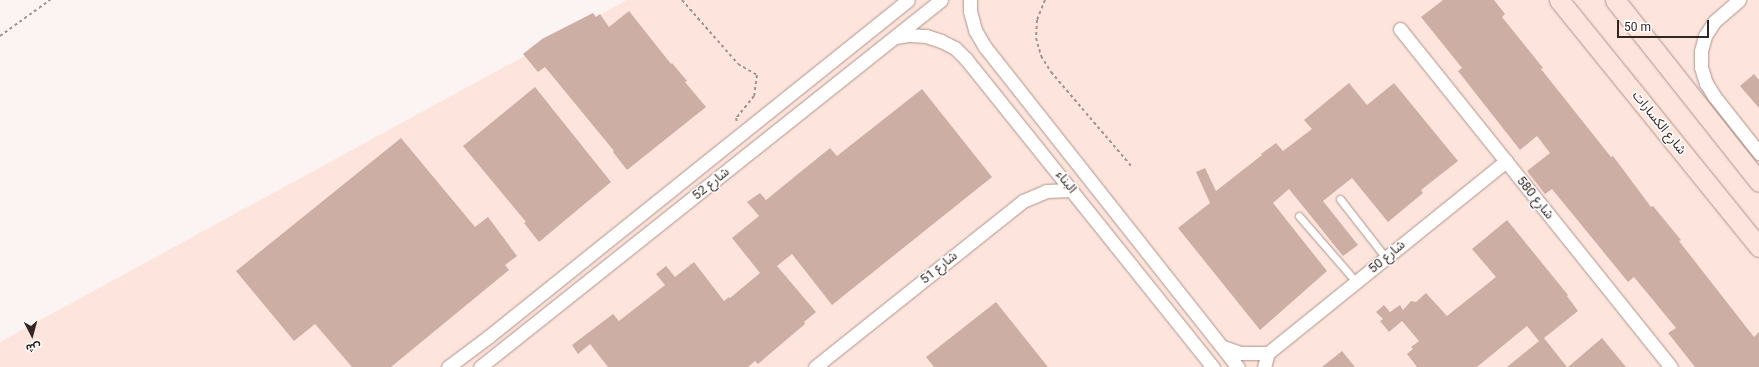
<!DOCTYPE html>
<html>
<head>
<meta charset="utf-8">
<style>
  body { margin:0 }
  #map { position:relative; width:1759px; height:367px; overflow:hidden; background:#fbf4f2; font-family:Roboto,"Noto Sans Arabic",sans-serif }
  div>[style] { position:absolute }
  .built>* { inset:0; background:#fde5dd }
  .building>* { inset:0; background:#cdaea4 }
  .path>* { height:2px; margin-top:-1px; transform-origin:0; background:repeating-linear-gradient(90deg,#9e9491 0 3px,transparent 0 6px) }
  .roads { filter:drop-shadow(0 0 1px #b09389) drop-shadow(0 0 1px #b09389) }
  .lane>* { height:7px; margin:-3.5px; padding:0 3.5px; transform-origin:3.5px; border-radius:3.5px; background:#fff }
  .street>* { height:13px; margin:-6.5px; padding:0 6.5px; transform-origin:6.5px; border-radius:6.5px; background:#fff }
  .secondary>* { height:19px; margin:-9.5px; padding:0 9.5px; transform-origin:9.5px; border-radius:9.5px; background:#fde5dd }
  span { translate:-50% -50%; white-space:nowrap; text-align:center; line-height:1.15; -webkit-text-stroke:3px #fff; paint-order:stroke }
  .street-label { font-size:13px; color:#322622 }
  .north { position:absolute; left:12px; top:315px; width:40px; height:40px; -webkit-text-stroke:3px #fff; paint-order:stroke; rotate:174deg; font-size:11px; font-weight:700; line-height:16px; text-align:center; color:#322622 }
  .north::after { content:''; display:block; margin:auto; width:14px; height:18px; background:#322622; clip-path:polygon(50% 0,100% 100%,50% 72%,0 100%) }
  .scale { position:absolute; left:1617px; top:20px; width:92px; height:18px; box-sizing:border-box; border:2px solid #322622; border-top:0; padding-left:5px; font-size:12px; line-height:14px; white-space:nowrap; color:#322622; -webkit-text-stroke:3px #fff; paint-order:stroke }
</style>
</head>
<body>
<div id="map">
  <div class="built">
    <i style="clip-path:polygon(627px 0,1759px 0,1759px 367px,0 367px,0 342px)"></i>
  </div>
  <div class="building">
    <i style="clip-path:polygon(1443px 0,1494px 0,1505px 14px,1502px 17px,1543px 68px,1541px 69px,1611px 157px,1613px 156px,1651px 207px,1653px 206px,1681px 240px,1679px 241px,1754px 337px,1759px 332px,1759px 367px,1695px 367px,1668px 333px,1676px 328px,1634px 277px,1628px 282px,1552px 189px,1545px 194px,1527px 171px,1550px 153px,1537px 136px,1520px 150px,1458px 71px,1462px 68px,1421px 17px)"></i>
    <i style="clip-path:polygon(629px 11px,671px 64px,672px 63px,687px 81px,685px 82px,706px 107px,627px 170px,613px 152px,614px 151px,545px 67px,538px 72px,523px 54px,542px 39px,593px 13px,596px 17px,600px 14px,609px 27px)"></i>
    <i style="clip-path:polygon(1754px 74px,1759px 80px,1759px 108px,1740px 86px)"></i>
    <i style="clip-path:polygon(1349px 83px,1367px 105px,1394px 83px,1458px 161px,1421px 190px,1423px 193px,1388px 222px,1352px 178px,1323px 201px,1358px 245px,1343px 256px,1289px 189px,1273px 203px,1327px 271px,1260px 330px,1178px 228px,1210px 203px,1196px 172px,1205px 168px,1216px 191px,1262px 155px,1261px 154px,1276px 143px,1283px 151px,1312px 129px,1304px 120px)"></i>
    <i style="clip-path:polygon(535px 87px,611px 182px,539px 242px,524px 223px,526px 222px,463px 146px)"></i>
    <i style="clip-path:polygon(922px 89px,992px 177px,832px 305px,792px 254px,777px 266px,816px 312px,804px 322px,805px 324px,758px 364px,755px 361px,748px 367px,608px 367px,590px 344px,578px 354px,572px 345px,613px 314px,619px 321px,665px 285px,656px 274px,666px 266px,675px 277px,694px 262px,724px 301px,729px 297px,730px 298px,760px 273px,732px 238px,759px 216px,747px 202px,760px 193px,766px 200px,830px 148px,837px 156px)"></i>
    <i style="clip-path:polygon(401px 138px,475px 227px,488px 217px,517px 256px,505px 265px,509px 270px,391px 367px,352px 367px,315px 324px,294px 341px,236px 271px)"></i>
    <i style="clip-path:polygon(1507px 220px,1568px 295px,1567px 296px,1578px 311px,1544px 338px,1567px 367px,1507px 367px,1539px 341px,1527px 326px,1477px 367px,1417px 367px,1407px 354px,1413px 349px,1411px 347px,1419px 341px,1402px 321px,1389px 332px,1380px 321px,1383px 319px,1376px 312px,1384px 305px,1390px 312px,1400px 305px,1403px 310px,1411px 301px,1416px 302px,1426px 293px,1447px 316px,1496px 277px,1472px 249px)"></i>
    <i style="clip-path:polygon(996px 302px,1048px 367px,934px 367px,926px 357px)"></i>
    <i style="clip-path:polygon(1602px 338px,1626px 367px,1568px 367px)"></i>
    <i style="clip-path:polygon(1342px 351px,1355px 367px,1322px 367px)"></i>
  </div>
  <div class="path">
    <i style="left:682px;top:0;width:85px;rotate:48.8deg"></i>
    <i style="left:738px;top:64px;width:22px;rotate:30deg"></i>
    <i style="left:757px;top:75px;width:21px;rotate:98deg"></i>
    <i style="left:754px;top:96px;width:28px;rotate:129deg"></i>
    <i style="left:736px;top:118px;width:4px;rotate:76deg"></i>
    <i style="left:1045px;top:0;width:22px;rotate:112deg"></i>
    <i style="left:1037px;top:20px;width:18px;rotate:93deg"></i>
    <i style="left:1036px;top:38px;width:19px;rotate:74deg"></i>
    <i style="left:1041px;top:56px;width:19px;rotate:58deg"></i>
    <i style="left:1051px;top:72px;width:125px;rotate:49.5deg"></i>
    <i style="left:0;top:36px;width:62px;rotate:-35.8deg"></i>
  </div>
  <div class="roads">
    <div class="lane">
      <i style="left:1340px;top:199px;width:75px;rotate:52.1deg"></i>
      <i style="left:1299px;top:216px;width:89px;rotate:49.1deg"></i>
    </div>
    <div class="street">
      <i style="left:970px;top:0;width:11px;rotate:90deg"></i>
      <i style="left:970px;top:11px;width:20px;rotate:75deg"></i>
      <i style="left:975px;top:30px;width:20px;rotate:60deg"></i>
      <i style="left:985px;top:47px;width:408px;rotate:51.7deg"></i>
      <i style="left:1739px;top:0;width:33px;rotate:139deg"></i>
      <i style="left:1714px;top:22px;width:17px;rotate:123deg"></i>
      <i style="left:1705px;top:36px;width:16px;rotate:105deg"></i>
      <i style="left:1701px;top:51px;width:16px;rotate:90deg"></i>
      <i style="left:1701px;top:67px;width:17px;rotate:73deg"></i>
      <i style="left:1706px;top:83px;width:15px;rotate:58deg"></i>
      <i style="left:1714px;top:96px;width:73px;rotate:51.7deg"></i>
      <i style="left:1400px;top:29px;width:433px;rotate:51.3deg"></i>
      <i style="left:895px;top:37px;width:15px;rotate:-8deg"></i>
      <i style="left:910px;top:35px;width:16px;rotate:4deg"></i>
      <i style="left:926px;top:36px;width:16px;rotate:18deg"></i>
      <i style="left:941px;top:41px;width:16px;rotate:27deg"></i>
      <i style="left:955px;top:48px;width:16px;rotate:45deg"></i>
      <i style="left:966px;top:59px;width:395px;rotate:51.3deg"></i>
      <i style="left:1223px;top:347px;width:18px;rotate:19deg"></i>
      <i style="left:1240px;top:353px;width:28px"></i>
      <i style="left:448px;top:367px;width:50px;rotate:-36.9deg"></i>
      <i style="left:488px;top:337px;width:538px;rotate:-38.74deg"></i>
      <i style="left:480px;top:367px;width:589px;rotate:-38.52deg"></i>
      <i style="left:815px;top:367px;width:266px;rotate:-38.6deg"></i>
      <i style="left:1023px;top:201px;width:25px;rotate:-23deg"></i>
      <i style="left:1046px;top:191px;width:26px;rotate:-2deg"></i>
      <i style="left:1264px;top:367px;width:15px;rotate:-74deg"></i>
      <i style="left:1268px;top:353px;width:306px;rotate:-38.9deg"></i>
    </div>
    <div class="secondary">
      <i style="left:1559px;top:0;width:318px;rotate:51deg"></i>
      <i style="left:1615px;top:0;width:232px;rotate:51.6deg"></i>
    </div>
  </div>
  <div class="street-label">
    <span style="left:1659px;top:123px;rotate:51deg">شارع الكسارات</span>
    <span style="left:1066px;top:182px;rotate:51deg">البناء</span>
    <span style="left:711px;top:184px;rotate:-39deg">شارع 52</span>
    <span style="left:1535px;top:198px;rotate:51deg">شارع 580</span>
    <span style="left:1387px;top:257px;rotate:-40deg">شارع 50</span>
    <span style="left:939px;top:268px;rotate:-39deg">شارع 51</span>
  </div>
  <div class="north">ش</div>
  <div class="scale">50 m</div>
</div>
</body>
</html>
